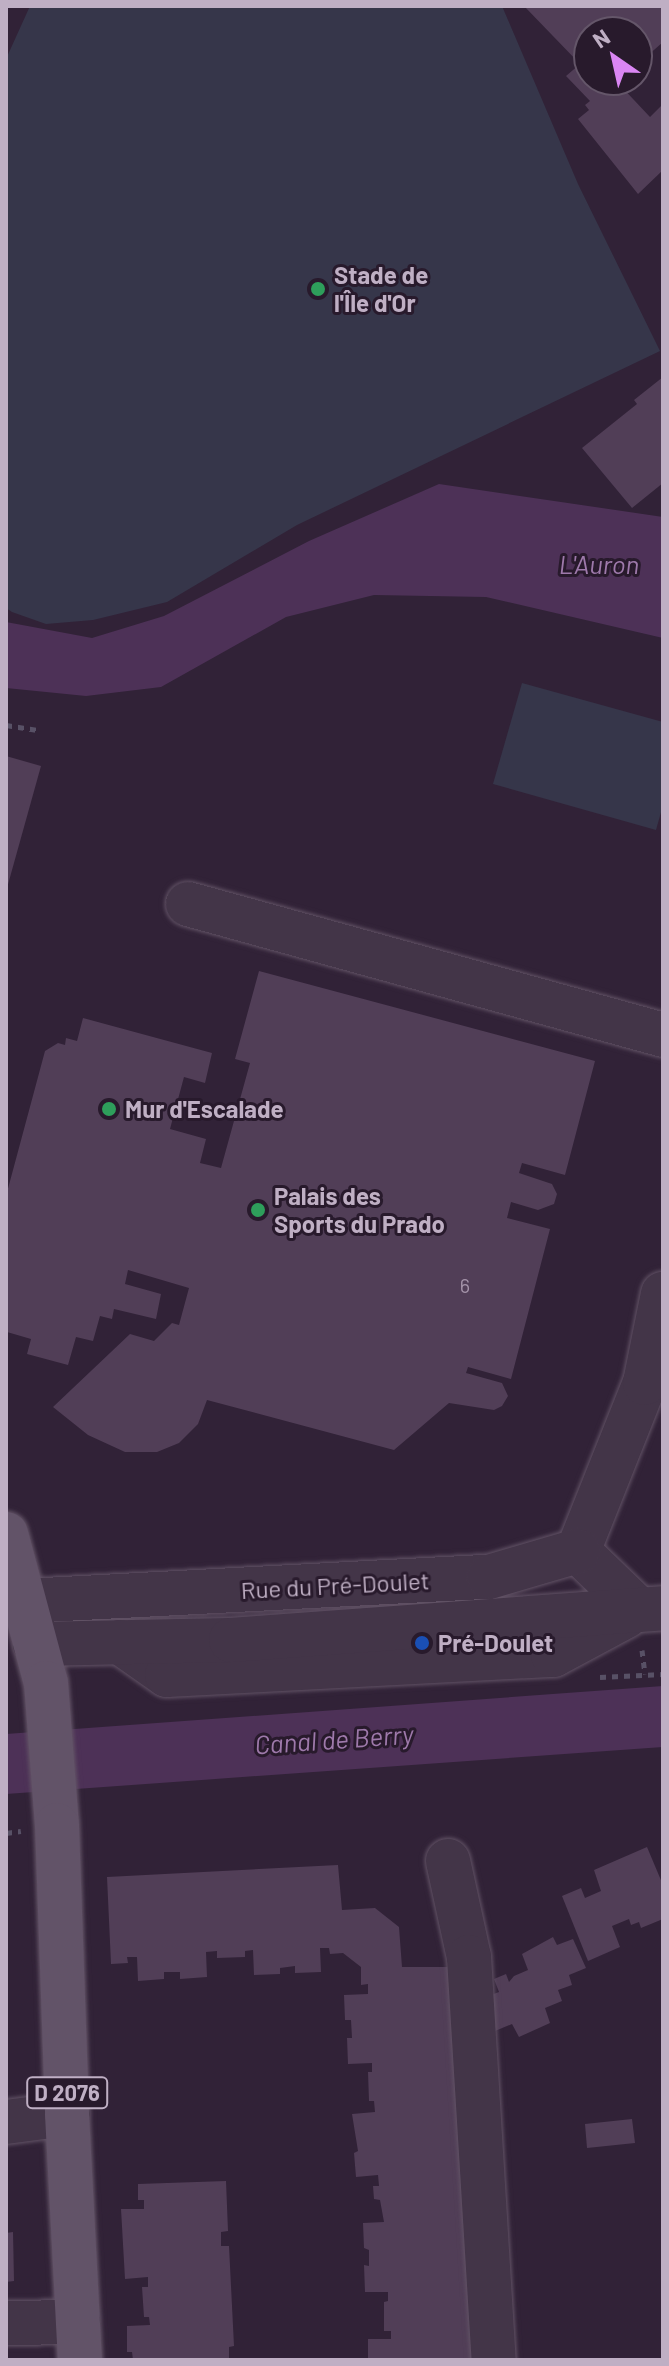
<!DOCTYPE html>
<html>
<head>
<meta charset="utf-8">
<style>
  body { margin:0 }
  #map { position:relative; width:669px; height:2366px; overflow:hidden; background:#312237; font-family:Barlow,sans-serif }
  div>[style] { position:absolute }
  .green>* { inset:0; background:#36364a }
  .water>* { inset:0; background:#4d3157 }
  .building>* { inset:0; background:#513e57 }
  .path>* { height:5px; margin-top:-2.5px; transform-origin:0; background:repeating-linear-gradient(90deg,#585166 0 6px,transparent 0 12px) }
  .roads { filter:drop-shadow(0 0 2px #615265) drop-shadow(0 0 2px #615265) }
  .minor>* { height:44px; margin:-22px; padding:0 22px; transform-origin:22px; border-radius:22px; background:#433548 }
  .major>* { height:44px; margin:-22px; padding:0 22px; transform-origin:22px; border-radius:22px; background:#625368 }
  .dots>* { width:22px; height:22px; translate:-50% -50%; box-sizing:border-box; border:4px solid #281a2c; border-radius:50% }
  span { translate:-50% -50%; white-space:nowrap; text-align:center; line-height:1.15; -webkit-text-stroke:6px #281a2c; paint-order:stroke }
  .number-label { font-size:20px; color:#a493a9 }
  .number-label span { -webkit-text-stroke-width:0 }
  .shield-label span { padding:2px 6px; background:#281a2c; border:2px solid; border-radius:6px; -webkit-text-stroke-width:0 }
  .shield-label { font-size:22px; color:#bfafc4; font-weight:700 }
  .poi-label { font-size:24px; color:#bfafc4; font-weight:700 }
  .left { translate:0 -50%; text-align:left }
  .street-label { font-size:24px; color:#bfafc4 }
  .water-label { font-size:26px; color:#9e79ab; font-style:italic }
  .frame { position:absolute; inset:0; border:8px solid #bfafc4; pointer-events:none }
  .north { position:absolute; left:573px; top:16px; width:80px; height:80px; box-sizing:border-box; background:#281a2c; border:2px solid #645669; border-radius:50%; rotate:326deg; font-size:22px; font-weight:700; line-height:32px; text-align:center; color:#bfafc4 }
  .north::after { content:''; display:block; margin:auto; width:28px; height:36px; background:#da86f3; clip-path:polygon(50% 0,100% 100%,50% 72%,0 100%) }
</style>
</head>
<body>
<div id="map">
  <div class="green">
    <i style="clip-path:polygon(30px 6px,502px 6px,578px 184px,660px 351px,297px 525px,167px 602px,93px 620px,46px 624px,12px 612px,6px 608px,6px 59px)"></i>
    <i style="clip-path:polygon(522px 683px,663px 722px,663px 805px,656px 830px,493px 784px)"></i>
  </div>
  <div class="water">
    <i style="clip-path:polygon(439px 484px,663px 517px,663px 638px,486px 597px,374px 595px,286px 617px,161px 687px,86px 696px,6px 688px,6px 622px,92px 638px,164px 616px,309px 541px)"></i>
    <i style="clip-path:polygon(663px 1686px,663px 1747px,6px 1794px,6px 1734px)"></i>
  </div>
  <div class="building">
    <i style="clip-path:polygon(524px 6px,663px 6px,663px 42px,637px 65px,637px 32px,589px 32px,589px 80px,621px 80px,618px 83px,650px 117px,663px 104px,663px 170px,638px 194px,578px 119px,589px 110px,585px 105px,590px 101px,566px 76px,580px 64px)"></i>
    <i style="clip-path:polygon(663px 377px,663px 483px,632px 508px,582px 448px,637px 404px,634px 400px)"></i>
    <i style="clip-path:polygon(6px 756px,41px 766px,7px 888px,6px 888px)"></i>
    <i style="clip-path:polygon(259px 971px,595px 1061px,565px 1175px,522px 1163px,519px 1173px,552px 1184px,557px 1194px,554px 1204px,538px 1210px,511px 1202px,507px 1218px,550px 1229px,511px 1379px,468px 1367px,466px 1373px,502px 1383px,508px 1396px,502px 1406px,494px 1410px,449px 1403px,394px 1450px,207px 1400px,198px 1424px,179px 1443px,157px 1452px,125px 1452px,88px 1435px,53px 1407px,130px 1334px,154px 1341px,172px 1323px,179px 1325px,189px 1288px,128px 1270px,125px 1284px,161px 1294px,156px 1319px,114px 1309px,112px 1319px,100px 1316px,93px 1341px,76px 1337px,68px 1365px,27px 1354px,31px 1339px,7px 1332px,6px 1196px,45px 1051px,58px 1043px,65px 1045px,66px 1038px,77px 1041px,83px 1018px,212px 1053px,205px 1083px,184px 1077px,170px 1129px,206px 1139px,200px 1163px,221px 1168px,250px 1063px,235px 1059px)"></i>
    <i style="clip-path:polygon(647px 1847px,663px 1885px,663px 1919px,641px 1928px,639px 1922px,631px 1925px,629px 1919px,612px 1926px,620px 1947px,588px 1961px,562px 1896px,581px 1888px,585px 1898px,601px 1891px,594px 1870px)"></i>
    <i style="clip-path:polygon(338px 1865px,342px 1910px,375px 1908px,399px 1927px,402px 1967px,450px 1967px,474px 2360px,368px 2360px,368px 2339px,391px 2339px,391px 2331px,384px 2331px,384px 2302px,388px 2301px,388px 2292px,365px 2292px,364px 2265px,369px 2266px,369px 2250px,364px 2248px,363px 2223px,384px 2222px,380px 2200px,374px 2199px,373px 2186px,379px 2186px,378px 2175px,356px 2177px,354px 2153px,358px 2151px,352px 2114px,375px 2112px,374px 2101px,369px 2101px,368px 2072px,372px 2072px,372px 2063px,348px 2064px,347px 2038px,352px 2038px,351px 2020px,345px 2020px,344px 1995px,368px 1994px,368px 1984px,361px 1985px,361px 1967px,343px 1953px,330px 1954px,329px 1948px,320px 1948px,321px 1972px,295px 1973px,295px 1966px,280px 1968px,280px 1974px,254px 1975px,253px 1950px,245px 1951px,245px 1957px,217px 1958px,217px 1951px,206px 1952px,207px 1977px,180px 1979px,180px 1972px,164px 1972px,164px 1979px,138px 1981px,137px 1957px,127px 1957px,128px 1963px,111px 1964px,107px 1877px)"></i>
    <i style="clip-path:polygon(553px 1937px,557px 1945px,573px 1939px,586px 1968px,569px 1975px,572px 1985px,558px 1990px,562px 2001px,545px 2008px,550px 2023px,519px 2037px,512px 2024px,495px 2031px,483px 1998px,499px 1992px,494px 1979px,506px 1974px,509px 1982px,514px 1976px,528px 1970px,522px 1954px)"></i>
    <i style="clip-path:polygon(632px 2119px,635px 2143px,587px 2148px,585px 2124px)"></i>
    <i style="clip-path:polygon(226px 2181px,228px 2231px,221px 2232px,221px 2246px,229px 2246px,234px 2346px,229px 2347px,229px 2360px,133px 2360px,132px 2352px,127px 2352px,127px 2326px,150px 2325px,149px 2317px,144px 2317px,142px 2287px,148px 2287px,148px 2277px,125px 2279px,121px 2209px,144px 2209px,144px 2200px,138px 2200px,138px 2184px)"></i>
    <i style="clip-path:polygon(13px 2232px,14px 2281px,6px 2282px,6px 2233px)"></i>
  </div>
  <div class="path">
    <i style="left:6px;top:725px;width:32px;rotate:9deg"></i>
    <i style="left:642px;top:1650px;width:24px;rotate:83deg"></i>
    <i style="left:600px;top:1677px;width:63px;rotate:-2.7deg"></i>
    <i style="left:6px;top:1833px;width:15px;rotate:-8deg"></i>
  </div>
  <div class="roads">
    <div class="minor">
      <i style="left:188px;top:904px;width:493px;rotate:15.4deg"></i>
      <i style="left:578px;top:1551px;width:181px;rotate:-68.3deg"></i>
      <i style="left:645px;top:1383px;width:91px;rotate:-78.6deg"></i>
      <i style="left:578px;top:1551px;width:83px;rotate:44deg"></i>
      <i style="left:6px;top:1602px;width:484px;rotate:-3deg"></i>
      <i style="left:489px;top:1577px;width:93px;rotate:-16.3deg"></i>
      <i style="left:120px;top:1642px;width:57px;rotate:35.1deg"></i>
      <i style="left:167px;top:1675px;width:387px;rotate:-3deg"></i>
      <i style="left:553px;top:1655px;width:83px;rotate:-28.1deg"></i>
      <i style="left:35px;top:1644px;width:196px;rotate:-1.2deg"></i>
      <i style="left:231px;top:1640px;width:433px;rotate:-4.2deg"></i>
      <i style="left:448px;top:1861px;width:98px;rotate:77.7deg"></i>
      <i style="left:469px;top:1957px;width:404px;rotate:86.5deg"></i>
      <i style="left:6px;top:2122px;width:62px;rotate:-7.5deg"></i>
      <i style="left:6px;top:2323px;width:72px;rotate:-0.8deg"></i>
    </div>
    <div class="major">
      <i style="left:6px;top:1534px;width:154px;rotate:75deg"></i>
      <i style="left:46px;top:1683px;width:142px;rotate:85.6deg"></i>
      <i style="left:57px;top:1825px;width:289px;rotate:88deg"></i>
      <i style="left:67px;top:2114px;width:246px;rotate:87deg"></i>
    </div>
  </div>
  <div class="dots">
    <i style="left:318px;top:289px;background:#2e9e5b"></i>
    <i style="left:109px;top:1109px;background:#2e9e5b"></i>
    <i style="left:258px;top:1210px;background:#2e9e5b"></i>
    <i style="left:422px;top:1643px;background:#1a4fb4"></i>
  </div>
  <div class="number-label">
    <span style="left:465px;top:1285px">6</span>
  </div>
  <div class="shield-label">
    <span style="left:67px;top:2093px">D 2076</span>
  </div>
  <div class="poi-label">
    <span class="left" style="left:334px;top:289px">Stade de<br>l'Île d'Or</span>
    <span class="left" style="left:125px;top:1109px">Mur d'Escalade</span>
    <span class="left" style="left:274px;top:1210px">Palais des<br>Sports du Prado</span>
    <span class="left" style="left:438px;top:1643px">Pré-Doulet</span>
  </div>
  <div class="street-label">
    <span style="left:335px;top:1585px;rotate:-3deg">Rue du Pré-Doulet</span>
  </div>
  <div class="water-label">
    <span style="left:599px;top:564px">L'Auron</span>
    <span style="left:334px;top:1739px;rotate:-4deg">Canal de Berry</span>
  </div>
  <div class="frame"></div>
  <div class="north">N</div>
</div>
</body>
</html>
